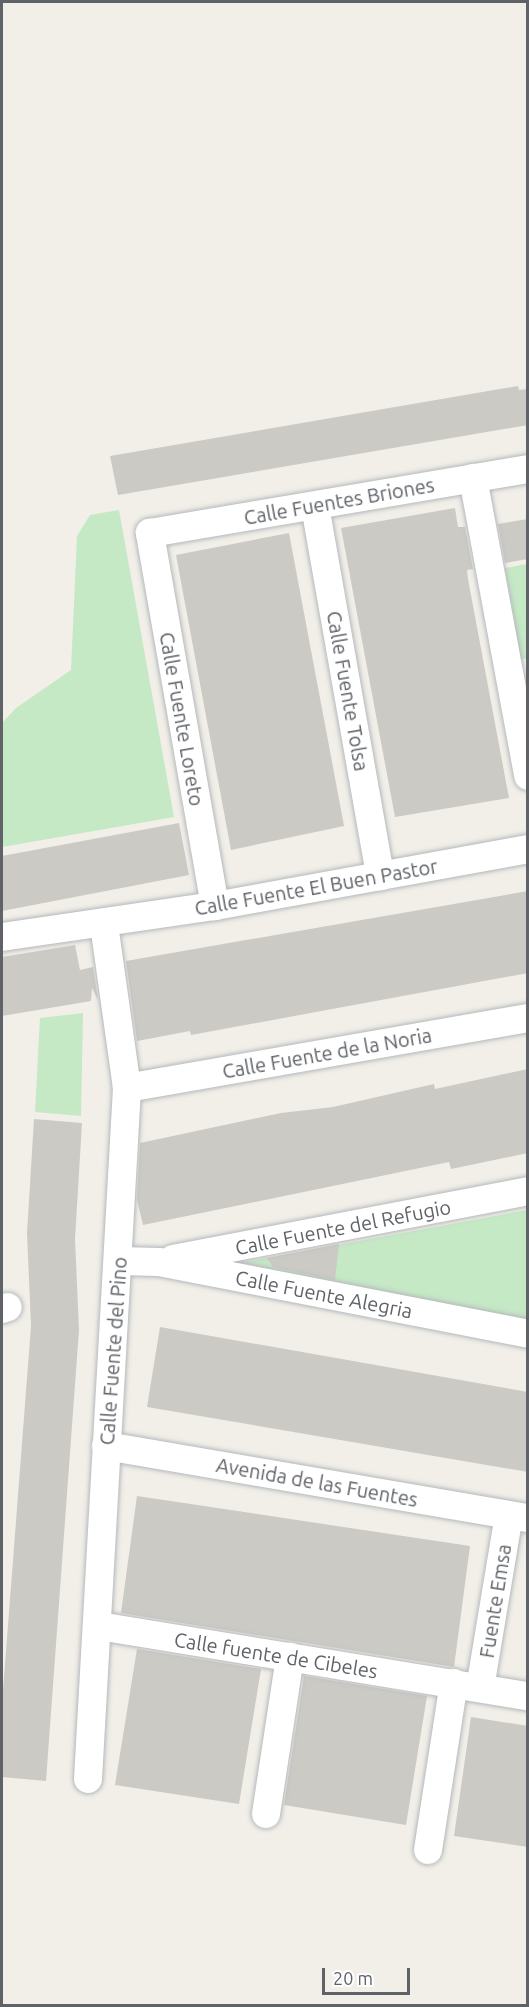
<!DOCTYPE html>
<html>
<head>
<meta charset="utf-8">
<style>
  body { margin:0 }
  #map { position:relative; width:529px; height:2007px; overflow:hidden; background:#f1efe8; font-family:Ubuntu,sans-serif }
  div>[style] { position:absolute }
  .green>* { inset:0; background:#c5e8c5 }
  .building>* { inset:0; background:#cccac5 }
  .roads { filter:drop-shadow(0 0 2px #b5b8bc) drop-shadow(0 0 2px #b5b8bc) }
  .street>* { height:28px; margin:-14px; padding:0 14px; transform-origin:14px; border-radius:14px; background:#fff }
  span { translate:-50% -50%; white-space:nowrap; text-align:center; line-height:1.15; -webkit-text-stroke:4.5px #fff; paint-order:stroke }
  .street-label { font-size:20px; color:#5f6368 }
  .frame { position:absolute; inset:0; border:3px solid #5f6368; pointer-events:none }
  .scale { position:absolute; left:322px; top:1968px; width:88px; height:27px; box-sizing:border-box; border:3px solid #5f6368; border-top:0; padding-left:8px; font-size:18px; line-height:21px; white-space:nowrap; color:#5f6368; -webkit-text-stroke:4px #fff; paint-order:stroke }
</style>
</head>
<body>
<div id="map">
  <div class="green">
    <i style="clip-path:polygon(119px 510px,174px 817px,2px 847px,2px 723px,16px 708px,71px 670px,77px 536px,90px 515px)"></i>
    <i style="clip-path:polygon(527px 564px,527px 658px,521px 660px,505px 568px)"></i>
    <i style="clip-path:polygon(83px 1013px,81px 1116px,35px 1112px,40px 1018px)"></i>
    <i style="clip-path:polygon(527px 1210px,527px 1321px,241px 1263px)"></i>
  </div>
  <div class="building">
    <i style="clip-path:polygon(518px 386px,519px 390px,528px 389px,528px 425px,118px 495px,110px 456px)"></i>
    <i style="clip-path:polygon(455px 508px,458px 527px,465px 527px,473px 569px,467px 570px,468px 579px,509px 798px,395px 817px,341px 528px)"></i>
    <i style="clip-path:polygon(528px 519px,528px 559px,505px 563px,498px 524px)"></i>
    <i style="clip-path:polygon(289px 533px,344px 826px,231px 850px,176px 555px)"></i>
    <i style="clip-path:polygon(179px 823px,189px 875px,2px 911px,2px 856px)"></i>
    <i style="clip-path:polygon(528px 891px,528px 973px,191px 1035px,190px 1031px,137px 1041px,126px 961px)"></i>
    <i style="clip-path:polygon(75px 945px,80px 970px,93px 967px,98px 1000px,92px 988px,91px 1001px,2px 1016px,2px 957px)"></i>
    <i style="clip-path:polygon(528px 1069px,528px 1153px,451px 1169px,449px 1162px,143px 1225px,137px 1200px,140px 1143px,281px 1113px,333px 1107px,434px 1084px,435px 1089px)"></i>
    <i style="clip-path:polygon(34px 1119px,82px 1123px,75px 1239px,79px 1330px,46px 1781px,2px 1777px,2px 1703px,31px 1326px,27px 1233px)"></i>
    <i style="clip-path:polygon(339px 1244px,335px 1280px,273px 1267px,267px 1258px)"></i>
    <i style="clip-path:polygon(160px 1327px,528px 1392px,528px 1472px,147px 1407px)"></i>
    <i style="clip-path:polygon(137px 1496px,470px 1546px,454px 1667px,121px 1613px)"></i>
    <i style="clip-path:polygon(137px 1649px,261px 1669px,239px 1804px,115px 1785px)"></i>
    <i style="clip-path:polygon(304px 1676px,427px 1696px,406px 1825px,284px 1805px)"></i>
    <i style="clip-path:polygon(471px 1717px,528px 1726px,528px 1847px,454px 1836px)"></i>
  </div>
  <div class="roads">
    <div class="street">
      <i style="left:473px;top:478px;width:303px;rotate:79.5deg"></i>
      <i style="left:315px;top:506px;width:376px;rotate:80deg"></i>
      <i style="left:215px;top:906px;width:379px;rotate:-99.9deg"></i>
      <i style="left:150px;top:533px;width:383px;rotate:-9.6deg"></i>
      <i style="left:2px;top:937px;width:215px;rotate:-8.3deg"></i>
      <i style="left:215px;top:906px;width:318px;rotate:-10.3deg"></i>
      <i style="left:127px;top:1088px;width:407px;rotate:-9.9deg"></i>
      <i style="left:173px;top:1259px;width:361px;rotate:-10.8deg"></i>
      <i style="left:119px;top:1261px;width:40px;rotate:1.4deg"></i>
      <i style="left:159px;top:1262px;width:376px;rotate:11deg"></i>
      <i style="left:2px;top:1309px;width:6px;rotate:-18deg"></i>
      <i style="left:106px;top:1446px;width:428px;rotate:9.7deg"></i>
      <i style="left:99px;top:1626px;width:435px;rotate:9.3deg"></i>
      <i style="left:480px;top:1688px;width:175px;rotate:-80.5deg"></i>
      <i style="left:88px;top:1779px;width:692px;rotate:-86.77deg"></i>
      <i style="left:127px;top:1088px;width:166px;rotate:-98deg"></i>
      <i style="left:266px;top:1814px;width:159px;rotate:-81.3deg"></i>
      <i style="left:428px;top:1850px;width:169px;rotate:-81.2deg"></i>
    </div>
  </div>
  <div class="street-label">
    <span style="left:339px;top:501px;rotate:-10deg">Calle Fuentes Briones</span>
    <span style="left:348px;top:691px;rotate:80deg">Calle Fuente Tolsa</span>
    <span style="left:182px;top:719px;rotate:80deg">Calle Fuente Loreto</span>
    <span style="left:316px;top:887px;rotate:-10deg">Calle Fuente El Buen Pastor</span>
    <span style="left:327px;top:1053px;rotate:-10deg">Calle Fuente de la Noria</span>
    <span style="left:343px;top:1227px;rotate:-11deg">Calle Fuente del Refugio</span>
    <span style="left:324px;top:1294px;rotate:11deg">Calle Fuente Alegria</span>
    <span style="left:113px;top:1351px;rotate:-86deg">Calle Fuente del Pino</span>
    <span style="left:317px;top:1482px;rotate:10deg">Avenida de las Fuentes</span>
    <span style="left:495px;top:1601px;rotate:-81deg">Fuente Emsa</span>
    <span style="left:276px;top:1655px;rotate:9deg">Calle fuente de Cibeles</span>
  </div>
  <div class="frame"></div>
  <div class="scale">20 m</div>
</div>
</body>
</html>
